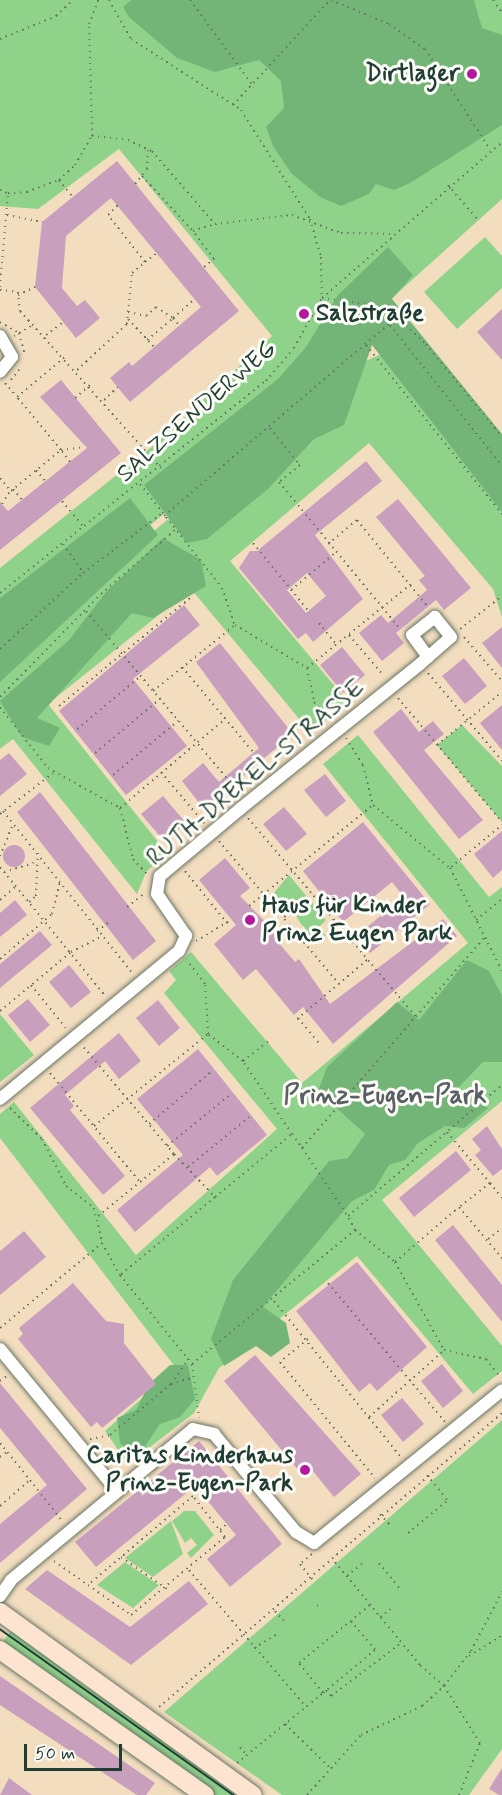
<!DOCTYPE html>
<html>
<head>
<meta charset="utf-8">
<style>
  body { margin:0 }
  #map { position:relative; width:502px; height:1795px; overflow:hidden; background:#f3ddbf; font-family:Mynerve,sans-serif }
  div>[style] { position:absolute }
  .green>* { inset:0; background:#8fd38b }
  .forest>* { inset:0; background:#73b577 }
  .building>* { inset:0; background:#c99fbe }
  .round { border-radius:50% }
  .path>* { height:2px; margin-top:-1px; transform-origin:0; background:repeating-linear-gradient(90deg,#697565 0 1.5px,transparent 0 6px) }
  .roads { filter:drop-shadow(0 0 2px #697565) drop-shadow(0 0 2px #697565) }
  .street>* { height:12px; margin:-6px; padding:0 6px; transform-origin:6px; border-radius:6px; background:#fff }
  .secondary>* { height:18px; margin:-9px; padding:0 9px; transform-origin:9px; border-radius:9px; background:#fde4d1 }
  .tram>* { height:1.5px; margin:-0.75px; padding:0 0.75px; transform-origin:0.75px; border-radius:0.75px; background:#1f3d34 }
  .dots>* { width:16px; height:16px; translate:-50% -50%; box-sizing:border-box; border:3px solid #fdfcf7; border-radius:50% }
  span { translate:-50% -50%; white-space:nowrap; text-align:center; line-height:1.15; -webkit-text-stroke:6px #fdfcf7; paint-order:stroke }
  .poi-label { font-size:24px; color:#1f3d34; font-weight:700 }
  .right { translate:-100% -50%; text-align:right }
  .left { translate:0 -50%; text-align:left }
  .street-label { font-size:24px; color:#1f3d34 }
  .neighbourhood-label { font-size:26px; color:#5a5f64; font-weight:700 }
  .scale { position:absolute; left:24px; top:1744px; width:98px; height:27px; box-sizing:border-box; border:3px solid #1f3d34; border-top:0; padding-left:8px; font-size:18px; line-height:21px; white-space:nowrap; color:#1f3d34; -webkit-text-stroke:4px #fdfcf7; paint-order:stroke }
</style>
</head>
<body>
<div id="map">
  <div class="green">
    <i style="clip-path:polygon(0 0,502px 0,502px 199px,392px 298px,318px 387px,0 649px,0 568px,153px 446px,272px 336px,119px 149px,38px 209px,0 206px)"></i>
    <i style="clip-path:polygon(485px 237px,502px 256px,502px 288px,457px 329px,424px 292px)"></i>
    <i style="clip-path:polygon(410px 341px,502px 456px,502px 617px,493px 589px,369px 443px,230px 561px,348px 702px,311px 733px,191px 589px,48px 704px,167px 853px,146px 872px,137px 894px,13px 739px,0 749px,0 656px,359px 364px)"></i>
    <i style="clip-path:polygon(462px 725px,502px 766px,502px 822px,437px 745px)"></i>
    <i style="clip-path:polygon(358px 735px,489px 897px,502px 887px,502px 1101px,382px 1200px,502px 1346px,502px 1371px,473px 1394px,357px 1256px,219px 1368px,194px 1413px,128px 1464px,105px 1431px,176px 1368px,0 1138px,0 1114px,14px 1102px,136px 1255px,277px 1129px,164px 993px,176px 980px,169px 971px,191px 952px,302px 1083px,468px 943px,323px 764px)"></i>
    <i style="clip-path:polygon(289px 875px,326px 920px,319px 927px,326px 936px,315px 945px,288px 904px,283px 907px,273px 894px)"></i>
    <i style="clip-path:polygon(0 1014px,34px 1055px,0 1082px)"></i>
    <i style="clip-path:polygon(502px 1420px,502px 1749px,469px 1795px,282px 1795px,164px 1712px)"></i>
    <i style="clip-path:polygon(184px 1511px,195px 1511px,214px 1535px,191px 1558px,187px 1553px,197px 1545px,191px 1538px,185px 1543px,172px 1521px)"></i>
    <i style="clip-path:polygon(171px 1521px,183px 1554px,153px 1577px,125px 1558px)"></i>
    <i style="clip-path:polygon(125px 1562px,159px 1585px,133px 1608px,97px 1585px)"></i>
    <i style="clip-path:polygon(12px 1629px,83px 1685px,245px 1795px,212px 1795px,1px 1645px)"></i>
  </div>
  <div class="forest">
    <i style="clip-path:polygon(131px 0,474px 0,482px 28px,502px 35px,502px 125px,410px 183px,394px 190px,376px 184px,369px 194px,341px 206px,320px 197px,291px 173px,273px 146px,266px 127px,284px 108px,281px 81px,259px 60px,215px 72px,177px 58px,129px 17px,123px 7px)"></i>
    <i style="clip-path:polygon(388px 247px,413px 275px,392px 299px,502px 434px,502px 512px,372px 345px,344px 425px,314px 439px,268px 489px,207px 539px,187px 543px,144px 485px,278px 379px,306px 347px,338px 295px)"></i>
    <i style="clip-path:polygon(130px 498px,158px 535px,0 682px,0 598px)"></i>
    <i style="clip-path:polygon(163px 538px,201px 560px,206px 586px,153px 618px,132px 613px,37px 718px,60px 728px,49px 746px,22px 737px,0 701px,69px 640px,106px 592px)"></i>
    <i style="clip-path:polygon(467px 960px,489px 971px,502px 996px,502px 1062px,483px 1062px,456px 1090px,488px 1108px,464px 1128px,445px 1126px,418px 1143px,405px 1160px,389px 1165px,374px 1190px,352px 1201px,263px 1307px,286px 1323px,290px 1343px,271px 1357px,256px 1346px,224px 1366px,211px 1339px,233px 1280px,329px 1161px,348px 1158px,365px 1134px,318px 1091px,327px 1067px,397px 1002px,419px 1020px)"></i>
    <i style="clip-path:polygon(170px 1365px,188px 1365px,195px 1399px,180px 1417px,160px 1424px,137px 1458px,120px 1443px,117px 1418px,136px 1410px,149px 1384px)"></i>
  </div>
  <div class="building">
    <i style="clip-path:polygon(117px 161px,239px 311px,130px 402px,110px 378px,129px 362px,132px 366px,201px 307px,111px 198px,66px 236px,62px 288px,77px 306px,85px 300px,100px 318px,76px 338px,35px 287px,42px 222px)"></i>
    <i style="clip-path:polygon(502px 309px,502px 360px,477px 332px)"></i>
    <i style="clip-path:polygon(61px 380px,121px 453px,0 550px,0 502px,8px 511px,87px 448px,40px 397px)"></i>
    <i style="clip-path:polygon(evenodd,366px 461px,382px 481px,315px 535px,363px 599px,313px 642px,306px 633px,298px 639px,239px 568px,250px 551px,257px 551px,366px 461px,307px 573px,326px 596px,306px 613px,287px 590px,307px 573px)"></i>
    <i style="clip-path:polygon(398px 499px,471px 588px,444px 610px,436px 600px,396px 633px,404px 643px,382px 661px,359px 633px,381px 615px,388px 623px,427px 590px,419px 580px,425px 576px,376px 517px)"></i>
    <i style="clip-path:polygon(184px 605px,200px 625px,133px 679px,187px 746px,126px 795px,59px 711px)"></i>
    <i style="clip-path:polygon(502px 627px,502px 668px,482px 643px)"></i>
    <i style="clip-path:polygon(220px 643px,293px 734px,204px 809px,182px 781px,203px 763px,219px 782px,259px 748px,196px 662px)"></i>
    <i style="clip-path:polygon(342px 647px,365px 675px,343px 693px,320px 665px)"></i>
    <i style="clip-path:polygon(464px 658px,487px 686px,465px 704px,442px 676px)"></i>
    <i style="clip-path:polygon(502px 705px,502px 750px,480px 723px)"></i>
    <i style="clip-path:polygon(401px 709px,419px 732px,433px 721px,444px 734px,424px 750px,483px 820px,459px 839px,373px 732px)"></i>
    <i style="clip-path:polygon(9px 753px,27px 774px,0 796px,0 760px)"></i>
    <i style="clip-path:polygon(325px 774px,346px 801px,326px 817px,304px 790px)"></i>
    <i style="clip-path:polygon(40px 792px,156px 941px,133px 960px,17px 812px)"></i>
    <i style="clip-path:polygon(163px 796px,186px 823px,164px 841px,141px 814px)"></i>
    <i style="clip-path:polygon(284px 807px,307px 834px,286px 851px,263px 824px)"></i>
    <i style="clip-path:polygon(363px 822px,430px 904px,370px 953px,356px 936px,404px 897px,392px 882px,343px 922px,303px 871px)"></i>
    <i style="clip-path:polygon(502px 831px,502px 870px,493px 878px,474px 854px)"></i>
    <i class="round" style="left:3px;top:845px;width:22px;height:22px"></i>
    <i style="clip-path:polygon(225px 858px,250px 888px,240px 896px,282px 939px,278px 942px,295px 962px,299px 959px,330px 1004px,443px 919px,457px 936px,333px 1044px,303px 1007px,294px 1015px,256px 969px,243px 980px,214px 944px,236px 925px,199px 880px)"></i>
    <i style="clip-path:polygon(15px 900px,27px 915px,0 937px,0 913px)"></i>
    <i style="clip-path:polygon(40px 931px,52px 945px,0 988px,0 964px)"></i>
    <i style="clip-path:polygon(69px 965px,91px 992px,71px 1008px,49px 982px)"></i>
    <i style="clip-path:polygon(28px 999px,50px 1025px,30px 1042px,8px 1015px)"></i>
    <i style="clip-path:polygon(158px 1000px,180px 1028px,159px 1046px,136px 1018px)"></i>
    <i style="clip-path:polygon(119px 1033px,141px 1061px,119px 1079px,105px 1061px,65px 1095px,74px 1106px,70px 1110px,125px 1176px,103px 1195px,30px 1108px)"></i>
    <i style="clip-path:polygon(198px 1049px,267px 1135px,217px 1176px,210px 1167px,135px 1232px,117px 1210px,183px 1155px,137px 1099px)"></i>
    <i style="clip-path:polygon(487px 1126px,502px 1149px,502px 1169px,493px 1176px,475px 1155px,481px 1150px,472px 1139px)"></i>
    <i style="clip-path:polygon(456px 1151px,471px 1170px,414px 1217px,399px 1198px)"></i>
    <i style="clip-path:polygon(453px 1225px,502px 1285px,502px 1322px,435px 1240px)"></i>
    <i style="clip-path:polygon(24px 1231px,46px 1257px,0 1295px,0 1251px)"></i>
    <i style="clip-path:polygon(357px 1262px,427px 1347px,377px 1391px,370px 1383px,359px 1392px,296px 1311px)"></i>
    <i style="clip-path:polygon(73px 1283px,106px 1321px,124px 1324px,124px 1343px,156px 1384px,102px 1428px,97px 1422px,91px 1427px,18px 1339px,23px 1334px,19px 1328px)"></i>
    <i style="clip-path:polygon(255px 1355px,361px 1474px,334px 1497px,312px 1470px,304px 1477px,224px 1381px)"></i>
    <i style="clip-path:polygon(442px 1364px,463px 1391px,443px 1408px,421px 1381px)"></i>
    <i style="clip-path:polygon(0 1383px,87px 1489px,0 1563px,0 1524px,47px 1485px,0 1428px)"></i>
    <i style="clip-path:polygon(402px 1398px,424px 1424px,403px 1442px,381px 1415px)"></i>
    <i style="clip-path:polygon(199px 1441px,282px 1544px,230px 1587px,207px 1559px,236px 1535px,195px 1486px,96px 1567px,75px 1542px)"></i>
    <i style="clip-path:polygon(47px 1570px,130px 1627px,189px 1581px,208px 1604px,131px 1665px,25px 1589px)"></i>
    <i style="clip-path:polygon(0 1676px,155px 1783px,146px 1795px,137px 1795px,0 1705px)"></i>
    <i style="clip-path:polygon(502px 1768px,502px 1795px,499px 1795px,489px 1789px)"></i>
    <i style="clip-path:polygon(9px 1778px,32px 1795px,0 1795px)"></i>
  </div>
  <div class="path">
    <i style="left:109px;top:0;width:45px;rotate:60.6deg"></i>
    <i style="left:131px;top:39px;width:131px;rotate:32.8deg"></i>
    <i style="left:241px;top:110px;width:129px;rotate:57.7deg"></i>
    <i style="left:310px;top:219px;width:40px;rotate:74deg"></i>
    <i style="left:321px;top:257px;width:41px;rotate:88.6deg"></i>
    <i style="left:190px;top:0;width:108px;rotate:53.7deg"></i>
    <i style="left:331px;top:0;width:63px;rotate:22.5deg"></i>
    <i style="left:389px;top:24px;width:44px;rotate:34.8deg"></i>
    <i style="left:425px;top:49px;width:118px;rotate:57.1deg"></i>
    <i style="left:493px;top:0;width:16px;rotate:55deg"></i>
    <i style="left:0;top:39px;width:61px;rotate:-22.3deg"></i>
    <i style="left:56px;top:16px;width:23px;rotate:-43deg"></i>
    <i style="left:233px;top:105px;width:143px;rotate:-47.3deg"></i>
    <i style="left:92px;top:136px;width:36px;rotate:6deg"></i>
    <i style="left:128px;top:140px;width:26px;rotate:25deg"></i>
    <i style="left:152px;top:151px;width:96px;rotate:49.2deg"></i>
    <i style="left:215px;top:224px;width:78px;rotate:-6.7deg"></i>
    <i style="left:292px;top:215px;width:52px;rotate:20.2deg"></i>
    <i style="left:341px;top:233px;width:52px;rotate:1.1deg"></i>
    <i style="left:142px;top:176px;width:75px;rotate:47.2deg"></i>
    <i style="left:59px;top:180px;width:22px;rotate:51deg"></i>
    <i style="left:135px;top:184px;width:19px;rotate:-51deg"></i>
    <i style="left:147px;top:169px;width:19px;rotate:-87deg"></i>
    <i style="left:448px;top:185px;width:46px;rotate:49.4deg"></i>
    <i style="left:0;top:190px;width:9px;rotate:21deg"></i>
    <i style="left:7px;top:215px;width:36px;rotate:11deg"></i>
    <i style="left:145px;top:262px;width:15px;rotate:-37deg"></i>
    <i style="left:204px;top:267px;width:13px;rotate:-39deg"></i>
    <i style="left:214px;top:259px;width:35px;rotate:-127deg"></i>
    <i style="left:193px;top:231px;width:23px;rotate:-18deg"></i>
    <i style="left:0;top:287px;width:94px;rotate:-85.1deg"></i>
    <i style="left:8px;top:193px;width:19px;rotate:-3deg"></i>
    <i style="left:27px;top:192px;width:34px;rotate:-21deg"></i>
    <i style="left:59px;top:180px;width:22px;rotate:-43deg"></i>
    <i style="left:75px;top:165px;width:34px;rotate:-60deg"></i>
    <i style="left:92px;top:136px;width:112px;rotate:-91.5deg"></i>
    <i style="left:89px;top:24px;width:26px;rotate:-69deg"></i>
    <i style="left:0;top:290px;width:18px;rotate:6deg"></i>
    <i style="left:18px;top:292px;width:19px;rotate:84deg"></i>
    <i style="left:20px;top:311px;width:211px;rotate:48.1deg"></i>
    <i style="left:18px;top:295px;width:19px;rotate:-25deg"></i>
    <i style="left:322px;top:298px;width:53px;rotate:7.5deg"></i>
    <i style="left:375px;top:305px;width:25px;rotate:29deg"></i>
    <i style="left:397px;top:317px;width:40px;rotate:43deg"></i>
    <i style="left:426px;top:344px;width:120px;rotate:50.7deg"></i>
    <i style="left:128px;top:312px;width:18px;rotate:13deg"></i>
    <i style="left:146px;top:316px;width:13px;rotate:-42deg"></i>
    <i style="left:156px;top:307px;width:20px;rotate:33deg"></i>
    <i style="left:173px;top:318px;width:29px;rotate:-41deg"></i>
    <i style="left:128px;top:319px;width:38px;rotate:47deg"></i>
    <i style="left:0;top:322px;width:22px;rotate:30deg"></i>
    <i style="left:19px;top:333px;width:23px;rotate:75deg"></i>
    <i style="left:390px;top:325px;width:180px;rotate:51.5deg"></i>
    <i style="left:46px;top:335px;width:21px;rotate:-37deg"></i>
    <i style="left:14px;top:336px;width:24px;rotate:-30deg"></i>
    <i style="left:147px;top:340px;width:34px;rotate:-40deg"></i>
    <i style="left:173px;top:318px;width:11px;rotate:49deg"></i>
    <i style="left:366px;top:345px;width:217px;rotate:51.2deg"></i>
    <i style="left:77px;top:370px;width:68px;rotate:-42.6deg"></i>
    <i style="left:127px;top:324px;width:51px;rotate:-84.4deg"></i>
    <i style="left:132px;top:273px;width:17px;rotate:-40deg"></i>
    <i style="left:145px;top:262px;width:60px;rotate:-128.2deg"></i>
    <i style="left:108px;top:215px;width:14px;rotate:-45deg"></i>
    <i style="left:11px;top:380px;width:18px;rotate:-52deg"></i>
    <i style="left:5px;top:383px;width:18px;rotate:49deg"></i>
    <i style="left:75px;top:398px;width:20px;rotate:-41deg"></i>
    <i style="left:104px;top:400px;width:19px;rotate:-43deg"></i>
    <i style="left:270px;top:428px;width:48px;rotate:51deg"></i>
    <i style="left:300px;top:465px;width:27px;rotate:141deg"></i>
    <i style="left:279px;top:482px;width:192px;rotate:50.5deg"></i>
    <i style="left:70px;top:462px;width:15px;rotate:-127deg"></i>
    <i style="left:61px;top:450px;width:24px;rotate:-7deg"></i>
    <i style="left:36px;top:470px;width:16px;rotate:50deg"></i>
    <i style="left:0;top:478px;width:17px;rotate:50deg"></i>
    <i style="left:11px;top:491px;width:65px;rotate:-39.4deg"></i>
    <i style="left:61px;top:450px;width:69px;rotate:-129.7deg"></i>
    <i style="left:17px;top:397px;width:64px;rotate:-39.9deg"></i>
    <i style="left:140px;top:484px;width:132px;rotate:51.7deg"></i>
    <i style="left:222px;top:588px;width:39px;rotate:71deg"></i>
    <i style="left:235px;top:625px;width:84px;rotate:30.8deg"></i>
    <i style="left:307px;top:668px;width:35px;rotate:78deg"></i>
    <i style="left:314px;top:702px;width:24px;rotate:48deg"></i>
    <i style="left:13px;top:489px;width:16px;rotate:50deg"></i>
    <i style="left:62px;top:501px;width:34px;rotate:50deg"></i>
    <i style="left:2px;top:504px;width:15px;rotate:-58deg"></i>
    <i style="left:164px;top:516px;width:306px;rotate:-40.5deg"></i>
    <i style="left:253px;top:543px;width:90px;rotate:50.8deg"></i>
    <i style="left:63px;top:544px;width:35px;rotate:55deg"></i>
    <i style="left:328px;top:544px;width:38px;rotate:-40deg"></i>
    <i style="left:357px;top:520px;width:112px;rotate:50.8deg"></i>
    <i style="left:291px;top:590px;width:57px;rotate:-40.1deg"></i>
    <i style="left:0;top:593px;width:340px;rotate:-38.6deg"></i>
    <i style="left:266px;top:381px;width:43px;rotate:-49.7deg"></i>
    <i style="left:294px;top:348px;width:57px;rotate:-60.8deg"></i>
    <i style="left:322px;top:298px;width:238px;rotate:-40.9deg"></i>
    <i style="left:86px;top:611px;width:239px;rotate:49.9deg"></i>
    <i style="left:319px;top:623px;width:28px;rotate:51deg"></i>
    <i style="left:460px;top:629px;width:53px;rotate:-38.2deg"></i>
    <i style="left:349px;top:635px;width:54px;rotate:49.5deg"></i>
    <i style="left:464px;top:637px;width:58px;rotate:49.2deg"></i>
    <i style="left:0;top:649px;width:113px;rotate:-42.5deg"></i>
    <i style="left:83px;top:573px;width:98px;rotate:-37.1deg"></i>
    <i style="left:182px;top:667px;width:136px;rotate:50.1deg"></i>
    <i style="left:307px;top:668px;width:134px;rotate:-38.9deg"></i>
    <i style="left:428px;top:673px;width:115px;rotate:49.9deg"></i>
    <i style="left:153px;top:691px;width:105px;rotate:-38.8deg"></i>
    <i style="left:0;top:697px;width:144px;rotate:-45.6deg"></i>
    <i style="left:101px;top:594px;width:98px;rotate:-40.9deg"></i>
    <i style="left:398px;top:698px;width:162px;rotate:50deg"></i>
    <i style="left:59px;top:706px;width:170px;rotate:-39.5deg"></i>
    <i style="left:0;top:707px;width:78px;rotate:51.8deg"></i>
    <i style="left:48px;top:768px;width:82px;rotate:29.1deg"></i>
    <i style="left:120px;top:808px;width:53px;rotate:75.7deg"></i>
    <i style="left:133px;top:859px;width:22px;rotate:47deg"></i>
    <i style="left:77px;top:729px;width:83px;rotate:-39.6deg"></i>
    <i style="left:346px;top:738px;width:32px;rotate:58deg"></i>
    <i style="left:363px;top:765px;width:41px;rotate:76deg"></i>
    <i style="left:373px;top:805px;width:99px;rotate:39.3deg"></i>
    <i style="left:450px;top:868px;width:115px;rotate:63.2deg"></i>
    <i style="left:437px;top:745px;width:84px;rotate:-39.2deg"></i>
    <i style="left:95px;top:753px;width:85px;rotate:-39.7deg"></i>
    <i style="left:161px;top:772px;width:67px;rotate:49.9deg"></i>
    <i style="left:113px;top:775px;width:85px;rotate:-39.7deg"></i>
    <i style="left:120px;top:808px;width:138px;rotate:-40.3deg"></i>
    <i style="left:3px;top:811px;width:208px;rotate:51.4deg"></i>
    <i style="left:0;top:814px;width:67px;rotate:-37.7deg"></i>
    <i style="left:248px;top:818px;width:260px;rotate:49.8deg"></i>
    <i style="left:219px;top:841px;width:187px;rotate:50deg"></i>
    <i style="left:0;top:856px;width:35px;rotate:-68deg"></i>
    <i style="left:0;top:867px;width:168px;rotate:50.8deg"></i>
    <i style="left:451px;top:867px;width:66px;rotate:-39.5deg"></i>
    <i style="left:185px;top:871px;width:67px;rotate:51.1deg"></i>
    <i style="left:4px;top:872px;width:31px;rotate:-17deg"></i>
    <i style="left:0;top:900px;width:21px;rotate:-41deg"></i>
    <i style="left:29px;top:902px;width:9px;rotate:-41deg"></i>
    <i style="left:36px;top:896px;width:44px;rotate:-87.4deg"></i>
    <i style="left:249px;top:906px;width:160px;rotate:-39.2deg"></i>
    <i style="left:127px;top:907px;width:23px;rotate:-38deg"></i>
    <i style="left:284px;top:917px;width:36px;rotate:-39deg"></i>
    <i style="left:476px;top:920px;width:33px;rotate:-39deg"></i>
    <i style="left:97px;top:931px;width:14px;rotate:-36deg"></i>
    <i style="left:196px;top:941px;width:41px;rotate:-31deg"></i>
    <i style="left:0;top:959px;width:69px;rotate:-40.9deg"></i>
    <i style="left:52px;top:914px;width:36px;rotate:-76deg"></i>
    <i style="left:31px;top:985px;width:55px;rotate:50.9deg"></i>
    <i style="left:0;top:1011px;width:92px;rotate:-39.7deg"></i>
    <i style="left:71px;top:952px;width:33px;rotate:-27deg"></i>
    <i style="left:298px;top:1018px;width:35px;rotate:50deg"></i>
    <i style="left:297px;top:1019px;width:92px;rotate:-40.1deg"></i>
    <i style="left:243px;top:1061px;width:36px;rotate:-38deg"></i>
    <i style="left:50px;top:1073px;width:141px;rotate:50.5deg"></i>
    <i style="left:140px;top:1182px;width:44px;rotate:-39.5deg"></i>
    <i style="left:174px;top:1154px;width:143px;rotate:-130.2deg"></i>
    <i style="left:10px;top:1108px;width:45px;rotate:44.1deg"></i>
    <i style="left:42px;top:1139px;width:53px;rotate:62.9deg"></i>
    <i style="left:66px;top:1186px;width:36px;rotate:38deg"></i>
    <i style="left:94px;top:1208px;width:36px;rotate:77deg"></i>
    <i style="left:102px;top:1243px;width:37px;rotate:61deg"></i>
    <i style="left:149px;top:1124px;width:82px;rotate:-40.1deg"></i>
    <i style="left:94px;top:1126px;width:146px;rotate:-38.9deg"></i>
    <i style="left:447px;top:1132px;width:67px;rotate:49.9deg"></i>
    <i style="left:490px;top:1183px;width:39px;rotate:142deg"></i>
    <i style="left:292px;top:1134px;width:17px;rotate:54deg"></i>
    <i style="left:302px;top:1148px;width:278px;rotate:-49.1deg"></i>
    <i style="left:167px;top:1146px;width:82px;rotate:-39.1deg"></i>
    <i style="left:302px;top:1148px;width:81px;rotate:56.1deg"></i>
    <i style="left:174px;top:1154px;width:59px;rotate:46.4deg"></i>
    <i style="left:215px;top:1197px;width:99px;rotate:-39.3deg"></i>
    <i style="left:292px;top:1134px;width:88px;rotate:-123.9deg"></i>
    <i style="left:243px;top:1061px;width:44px;rotate:-142.4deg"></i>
    <i style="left:208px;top:1034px;width:50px;rotate:-93.4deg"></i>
    <i style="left:205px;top:984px;width:30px;rotate:-127deg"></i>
    <i style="left:188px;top:1167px;width:79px;rotate:-39.3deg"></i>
    <i style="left:490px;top:1183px;width:19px;rotate:51deg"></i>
    <i style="left:215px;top:1197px;width:123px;rotate:140.6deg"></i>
    <i style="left:120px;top:1275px;width:114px;rotate:51deg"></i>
    <i style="left:192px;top:1364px;width:211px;rotate:-39.4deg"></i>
    <i style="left:355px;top:1230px;width:16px;rotate:-117deg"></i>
    <i style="left:348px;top:1216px;width:202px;rotate:-40.4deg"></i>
    <i style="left:98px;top:1216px;width:54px;rotate:-39deg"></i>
    <i style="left:355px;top:1230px;width:51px;rotate:38.7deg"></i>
    <i style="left:395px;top:1262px;width:101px;rotate:60.9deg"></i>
    <i style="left:444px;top:1350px;width:43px;rotate:12.1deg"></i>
    <i style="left:486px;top:1359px;width:24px;rotate:52deg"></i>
    <i style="left:488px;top:1239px;width:18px;rotate:-38deg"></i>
    <i style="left:395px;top:1262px;width:84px;rotate:-40.7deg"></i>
    <i style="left:459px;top:1207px;width:67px;rotate:49.9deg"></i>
    <i style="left:328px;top:1283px;width:182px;rotate:49.9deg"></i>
    <i style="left:274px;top:1301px;width:201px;rotate:50.9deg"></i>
    <i style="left:0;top:1328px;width:133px;rotate:-39.8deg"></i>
    <i style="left:308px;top:1339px;width:36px;rotate:141deg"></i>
    <i style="left:280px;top:1362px;width:150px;rotate:50.7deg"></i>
    <i style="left:192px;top:1364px;width:54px;rotate:82.6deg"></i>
    <i style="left:0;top:1381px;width:9px;rotate:-36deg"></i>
    <i style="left:171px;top:1384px;width:29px;rotate:-55deg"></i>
    <i style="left:369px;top:1417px;width:99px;rotate:-41.7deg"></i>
    <i style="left:90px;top:1439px;width:20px;rotate:-11deg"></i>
    <i style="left:110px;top:1435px;width:80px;rotate:-39.9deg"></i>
    <i style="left:171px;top:1384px;width:24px;rotate:-17deg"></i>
    <i style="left:0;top:1443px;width:48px;rotate:51deg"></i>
    <i style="left:0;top:1457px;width:9px;rotate:-36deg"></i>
    <i style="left:427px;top:1475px;width:36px;rotate:51deg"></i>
    <i style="left:0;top:1506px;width:40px;rotate:-41deg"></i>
    <i style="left:30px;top:1480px;width:53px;rotate:51.8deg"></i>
    <i style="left:380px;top:1514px;width:15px;rotate:48deg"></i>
    <i style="left:220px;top:1530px;width:9px;rotate:-41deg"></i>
    <i style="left:408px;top:1533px;width:52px;rotate:-39.5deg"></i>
    <i style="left:312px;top:1554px;width:16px;rotate:140deg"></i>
    <i style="left:300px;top:1564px;width:21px;rotate:51deg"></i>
    <i style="left:121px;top:1557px;width:56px;rotate:34.8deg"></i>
    <i style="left:54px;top:1561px;width:42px;rotate:35.2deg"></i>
    <i style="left:88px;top:1585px;width:52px;rotate:34.9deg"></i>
    <i style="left:131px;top:1615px;width:122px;rotate:-39.7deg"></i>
    <i style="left:225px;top:1537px;width:52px;rotate:-128deg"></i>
    <i style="left:193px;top:1496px;width:138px;rotate:139.7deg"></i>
    <i style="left:379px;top:1563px;width:32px;rotate:51deg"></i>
    <i style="left:189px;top:1570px;width:180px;rotate:49.5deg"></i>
    <i style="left:347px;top:1576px;width:23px;rotate:-40deg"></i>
    <i style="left:317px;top:1606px;width:4px;rotate:-34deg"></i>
    <i style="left:275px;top:1611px;width:13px;rotate:48deg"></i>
    <i style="left:380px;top:1617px;width:15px;rotate:-37deg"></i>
    <i style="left:351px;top:1621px;width:38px;rotate:50deg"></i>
    <i style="left:375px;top:1650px;width:67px;rotate:140.4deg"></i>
    <i style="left:323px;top:1693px;width:38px;rotate:-129deg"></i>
    <i style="left:299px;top:1663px;width:92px;rotate:-39.2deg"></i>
    <i style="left:254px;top:1648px;width:27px;rotate:-31deg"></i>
    <i style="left:469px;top:1656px;width:39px;rotate:-32deg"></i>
    <i style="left:326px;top:1690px;width:8px;rotate:50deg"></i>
    <i style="left:331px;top:1696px;width:88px;rotate:-37.1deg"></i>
    <i style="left:159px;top:1707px;width:452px;rotate:-40.6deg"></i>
    <i style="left:285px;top:1724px;width:62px;rotate:44.3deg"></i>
    <i style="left:240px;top:1747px;width:9px;rotate:49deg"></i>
    <i style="left:237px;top:1763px;width:111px;rotate:-39.1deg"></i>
    <i style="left:307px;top:1795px;width:81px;rotate:-48deg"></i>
    <i style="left:361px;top:1735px;width:68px;rotate:-25.4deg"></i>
    <i style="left:422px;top:1706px;width:30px;rotate:-42deg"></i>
    <i style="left:444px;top:1686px;width:32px;rotate:-139deg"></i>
    <i style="left:420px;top:1665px;width:134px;rotate:-129.5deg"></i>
    <i style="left:459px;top:1795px;width:56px;rotate:-68deg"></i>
    <i style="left:480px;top:1743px;width:67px;rotate:-122.3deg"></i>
    <i style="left:444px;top:1686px;width:44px;rotate:-52.4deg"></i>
    <i style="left:471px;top:1651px;width:67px;rotate:-62.3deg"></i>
  </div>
  <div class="roads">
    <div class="street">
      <i style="left:0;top:336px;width:24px;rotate:60deg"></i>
      <i style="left:12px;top:357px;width:19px;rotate:129deg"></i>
      <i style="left:0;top:1099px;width:232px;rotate:-39.6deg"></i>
      <i style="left:179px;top:951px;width:17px;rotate:-65deg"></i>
      <i style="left:186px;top:936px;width:51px;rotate:-124.6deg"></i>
      <i style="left:157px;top:894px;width:18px;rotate:-81deg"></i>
      <i style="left:160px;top:876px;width:104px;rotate:-39.9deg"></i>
      <i style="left:240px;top:809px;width:126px;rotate:-38.9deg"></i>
      <i style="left:338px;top:730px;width:105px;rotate:-38.8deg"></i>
      <i style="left:420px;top:664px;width:11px;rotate:-41deg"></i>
      <i style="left:428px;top:657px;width:30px;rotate:-41deg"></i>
      <i style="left:451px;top:637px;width:26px;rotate:-129deg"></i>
      <i style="left:435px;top:617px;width:29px;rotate:142deg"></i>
      <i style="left:412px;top:635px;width:27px;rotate:54deg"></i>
      <i style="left:0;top:1349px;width:184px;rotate:50.5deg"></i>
      <i style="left:0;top:1596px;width:19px;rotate:-55deg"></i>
      <i style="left:11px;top:1580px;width:236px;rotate:-39.7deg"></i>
      <i style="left:193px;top:1429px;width:22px;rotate:13deg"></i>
      <i style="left:214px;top:1434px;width:128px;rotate:50.1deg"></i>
      <i style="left:296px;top:1532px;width:21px;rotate:31deg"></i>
      <i style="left:314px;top:1543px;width:242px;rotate:-39.1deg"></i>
    </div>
    <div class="secondary">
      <i style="left:0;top:1612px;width:312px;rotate:35.9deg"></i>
      <i style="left:0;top:1650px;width:251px;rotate:35.3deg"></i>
    </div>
  </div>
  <div class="tram">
    <i style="left:0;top:1629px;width:287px;rotate:35.4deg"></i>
  </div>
  <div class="dots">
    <i style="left:472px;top:74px;background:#b5179e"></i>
    <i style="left:304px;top:314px;background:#b5179e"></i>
    <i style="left:250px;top:920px;background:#b5179e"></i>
    <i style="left:305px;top:1470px;background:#b5179e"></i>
  </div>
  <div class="poi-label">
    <span class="right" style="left:460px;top:74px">Dirtlager</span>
    <span class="left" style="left:316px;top:314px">Salzstraße</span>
    <span class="left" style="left:262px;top:920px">Haus für Kinder<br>Prinz Eugen Park</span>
    <span class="right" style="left:293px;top:1470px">Caritas Kinderhaus<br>Prinz-Eugen-Park</span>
  </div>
  <div class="street-label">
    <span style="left:197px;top:412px;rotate:-41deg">SALZSENDERWEG</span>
    <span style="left:256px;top:773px;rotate:-40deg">RUTH-DREXEL-STRASSE</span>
  </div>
  <div class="neighbourhood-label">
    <span style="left:385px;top:1097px">Prinz-Eugen-Park</span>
  </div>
  <div class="scale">50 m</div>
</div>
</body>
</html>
